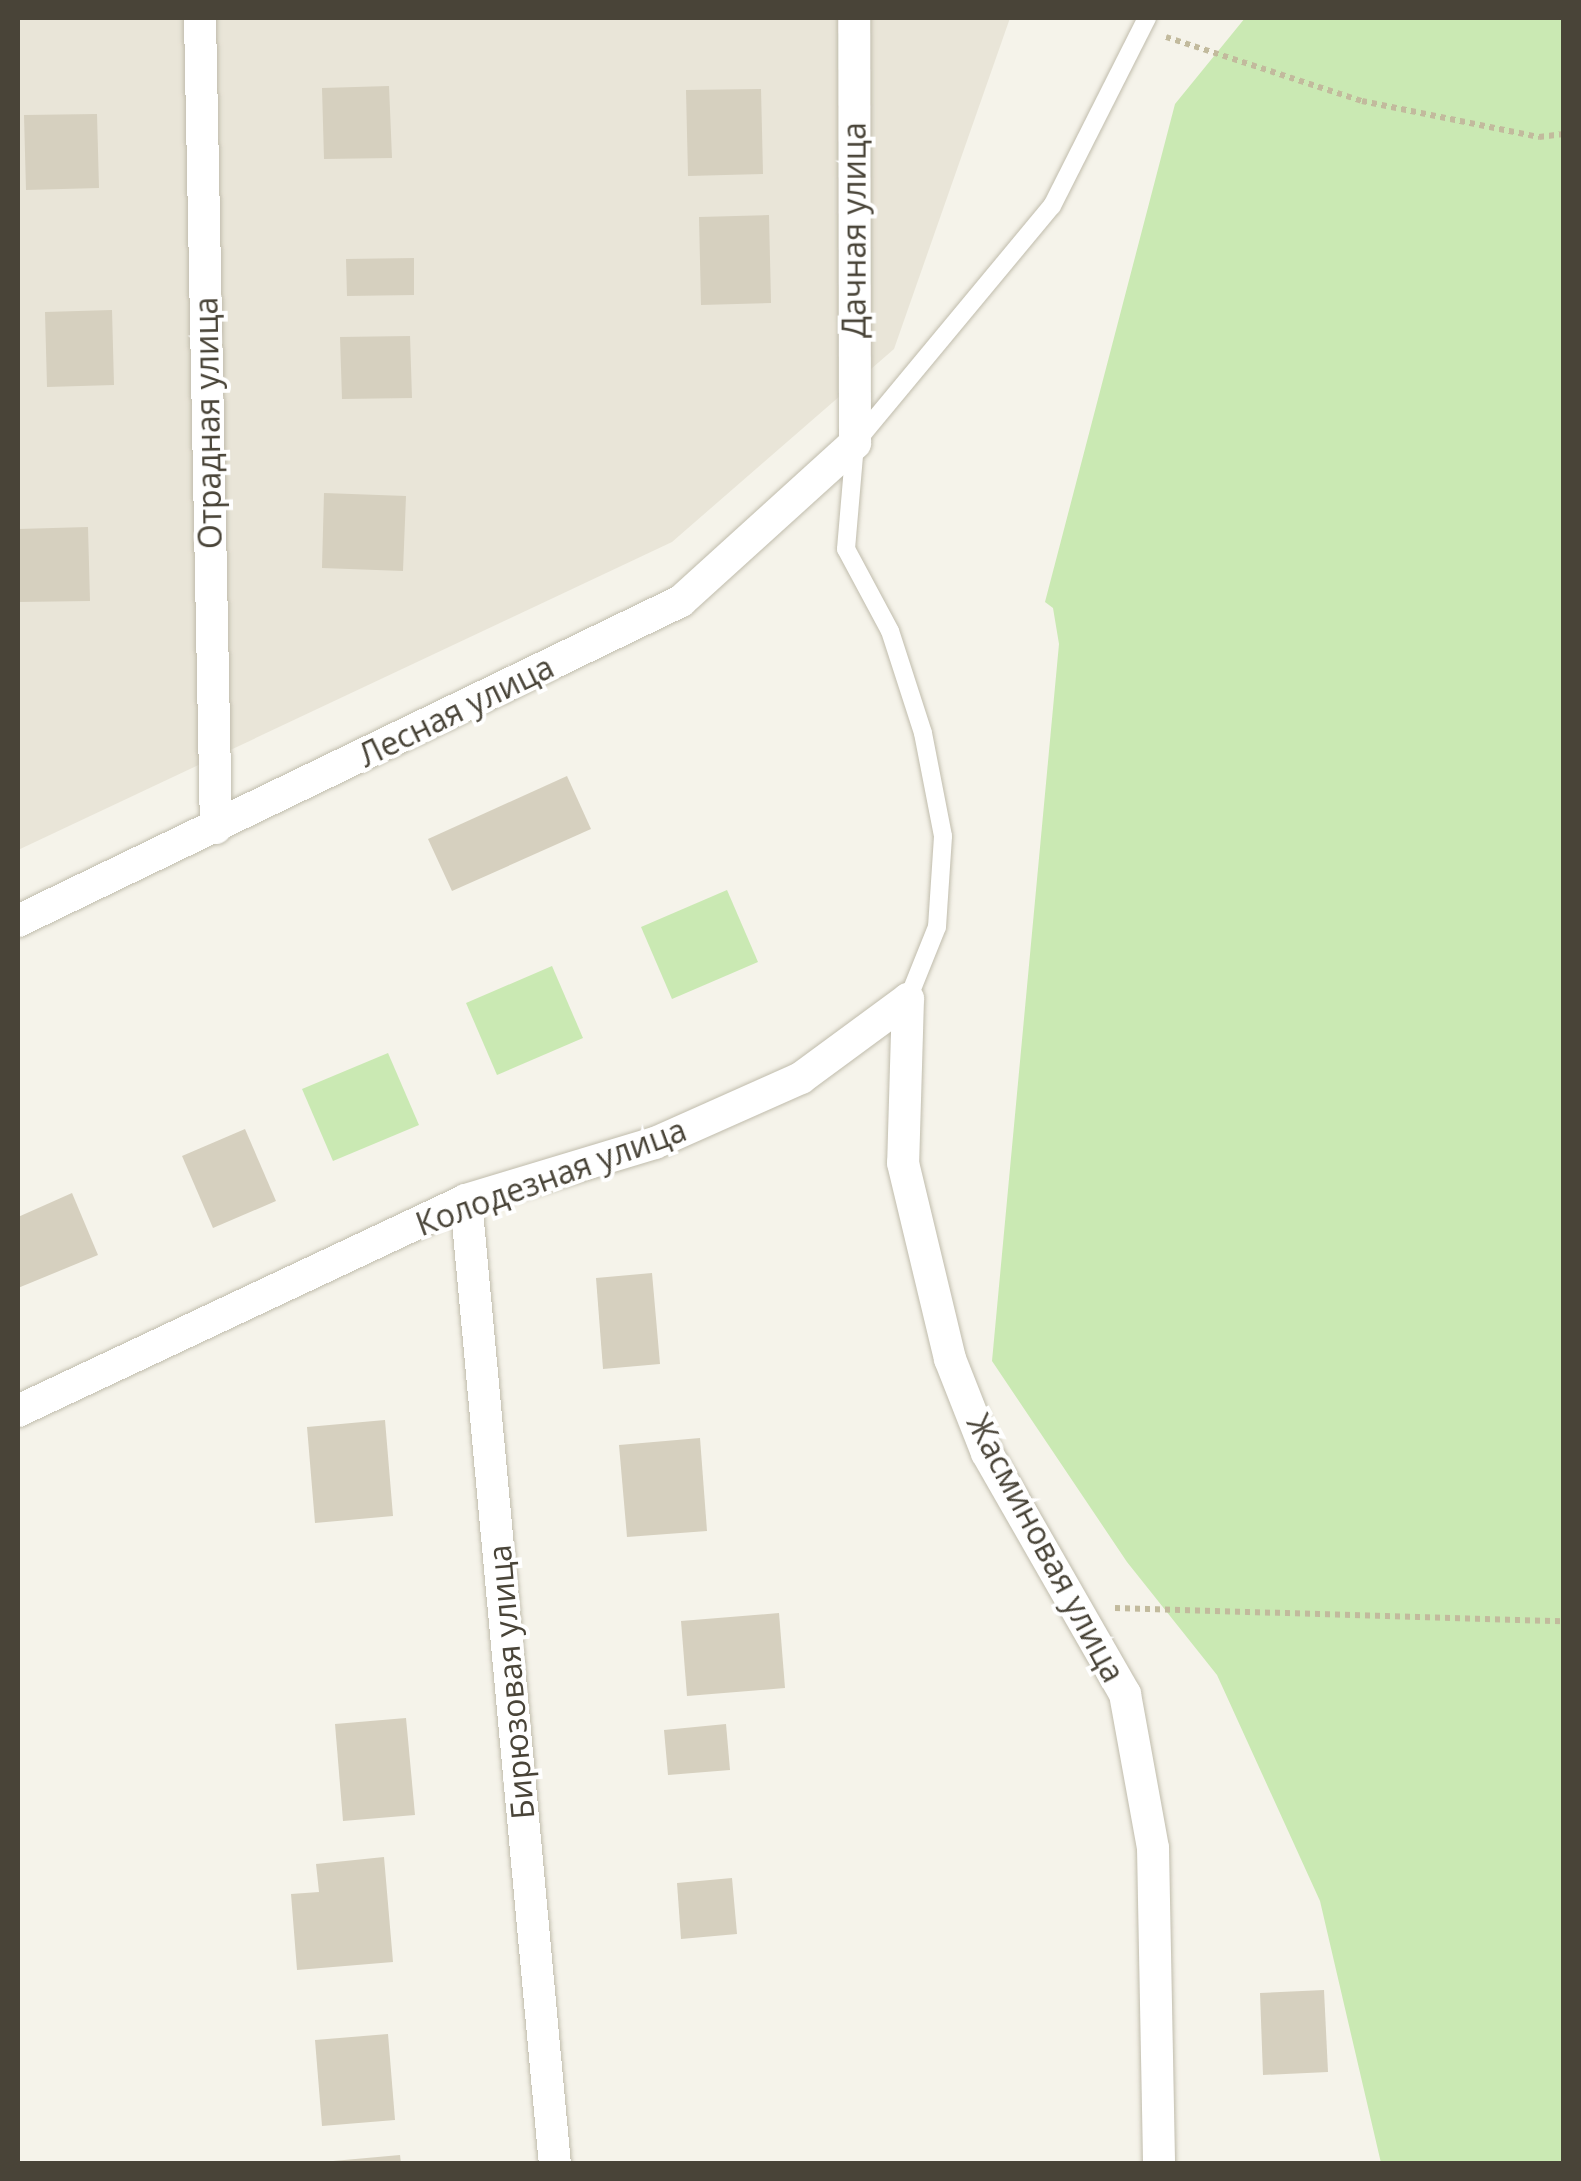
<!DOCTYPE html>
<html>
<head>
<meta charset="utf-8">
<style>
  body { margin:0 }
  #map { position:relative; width:1581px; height:2181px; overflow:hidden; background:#f5f3ea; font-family:"Open Sans",sans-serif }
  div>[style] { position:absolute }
  .residential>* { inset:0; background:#e9e5d8 }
  .green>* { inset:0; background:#cae9b3 }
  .building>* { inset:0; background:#d6d0bf }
  .path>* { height:6px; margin-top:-3px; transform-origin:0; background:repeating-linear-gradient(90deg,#c2ba9d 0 5px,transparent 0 10px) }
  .roads { filter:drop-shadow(0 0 2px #c0bcac) drop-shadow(0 0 2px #c0bcac) }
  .lane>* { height:18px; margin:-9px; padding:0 9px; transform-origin:9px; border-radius:9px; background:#fff }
  .street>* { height:32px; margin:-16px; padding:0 16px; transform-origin:16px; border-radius:16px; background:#fff }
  span { translate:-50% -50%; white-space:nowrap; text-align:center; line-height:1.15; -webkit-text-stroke:8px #fff; paint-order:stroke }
  .street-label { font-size:32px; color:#494438 }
  .frame { position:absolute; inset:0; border:20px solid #494438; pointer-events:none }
</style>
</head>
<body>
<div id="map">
  <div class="residential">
    <i style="clip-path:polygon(18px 18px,1010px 18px,894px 349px,672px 542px,18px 850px)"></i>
  </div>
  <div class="green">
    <i style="clip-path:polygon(1245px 18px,1563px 18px,1563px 2163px,1381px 2163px,1320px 1901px,1217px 1675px,1127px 1562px,992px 1361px,1059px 644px,1053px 608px,1045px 602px,1175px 104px)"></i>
    <i style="clip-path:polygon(727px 890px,758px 962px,672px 999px,641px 927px)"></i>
    <i style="clip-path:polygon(552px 966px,583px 1038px,497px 1075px,466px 1003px)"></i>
    <i style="clip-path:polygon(388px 1053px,419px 1125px,333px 1161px,302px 1089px)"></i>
  </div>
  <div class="building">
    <i style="clip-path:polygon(389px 86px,392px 158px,324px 159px,322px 88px)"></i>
    <i style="clip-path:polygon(761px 89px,763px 174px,688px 176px,686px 90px)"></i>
    <i style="clip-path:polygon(97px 114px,99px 188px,26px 190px,24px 115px)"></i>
    <i style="clip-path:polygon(769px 215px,771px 303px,701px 305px,699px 217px)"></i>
    <i style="clip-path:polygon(414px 258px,414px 295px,347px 296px,346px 259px)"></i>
    <i style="clip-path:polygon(112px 310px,114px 385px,47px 387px,45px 312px)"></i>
    <i style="clip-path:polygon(410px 336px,412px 398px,342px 399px,340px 337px)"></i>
    <i style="clip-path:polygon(324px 493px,406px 496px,403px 571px,322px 568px)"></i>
    <i style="clip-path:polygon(88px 527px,90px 601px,18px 602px,18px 529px)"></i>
    <i style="clip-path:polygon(567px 776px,591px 829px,452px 891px,428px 839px)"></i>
    <i style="clip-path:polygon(245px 1129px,276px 1201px,213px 1228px,182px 1156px)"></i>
    <i style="clip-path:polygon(72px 1193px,98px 1255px,18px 1288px,18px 1217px)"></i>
    <i style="clip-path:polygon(652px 1273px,660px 1364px,603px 1369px,596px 1278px)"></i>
    <i style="clip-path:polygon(385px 1420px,393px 1516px,315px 1523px,307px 1427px)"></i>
    <i style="clip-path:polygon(700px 1438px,707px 1531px,627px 1537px,619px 1445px)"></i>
    <i style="clip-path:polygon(779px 1613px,785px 1688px,687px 1696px,681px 1621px)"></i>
    <i style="clip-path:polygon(406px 1718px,415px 1815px,343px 1821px,335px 1724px)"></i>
    <i style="clip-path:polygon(726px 1724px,730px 1770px,668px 1775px,664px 1730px)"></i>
    <i style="clip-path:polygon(384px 1857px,393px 1962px,297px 1970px,291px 1894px,319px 1892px,316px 1864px)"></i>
    <i style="clip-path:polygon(732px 1878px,737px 1934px,681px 1939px,677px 1883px)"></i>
    <i style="clip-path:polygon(1324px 1990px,1328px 2072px,1263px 2075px,1260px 1993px)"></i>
    <i style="clip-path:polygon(388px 2034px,395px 2120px,322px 2126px,315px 2040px)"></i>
    <i style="clip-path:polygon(400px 2155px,401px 2164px,333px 2164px,333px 2161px)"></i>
  </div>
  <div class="path">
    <i style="left:1166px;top:37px;width:206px;rotate:18.1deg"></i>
    <i style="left:1362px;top:101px;width:181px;rotate:11.5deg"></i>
    <i style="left:1539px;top:137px;width:25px;rotate:-7deg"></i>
    <i style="left:1115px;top:1608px;width:449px;rotate:1.7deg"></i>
  </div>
  <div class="roads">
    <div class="lane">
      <i style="left:908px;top:999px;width:78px;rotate:-68.1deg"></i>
      <i style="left:937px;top:927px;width:91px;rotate:-86.2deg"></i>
      <i style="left:943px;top:836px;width:105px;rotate:-101deg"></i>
      <i style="left:923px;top:733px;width:107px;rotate:-107.9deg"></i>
      <i style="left:890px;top:631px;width:93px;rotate:-118.2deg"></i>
      <i style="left:846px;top:549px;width:106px;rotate:-85.1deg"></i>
      <i style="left:855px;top:443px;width:308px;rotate:-50.3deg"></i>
      <i style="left:1052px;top:206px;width:211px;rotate:-63.2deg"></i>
    </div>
    <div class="street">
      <i style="left:200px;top:18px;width:810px;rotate:88.87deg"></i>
      <i style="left:18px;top:921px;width:736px;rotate:-25.76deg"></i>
      <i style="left:681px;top:601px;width:235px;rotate:-42.2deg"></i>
      <i style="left:855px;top:443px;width:425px;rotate:-90.1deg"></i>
      <i style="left:908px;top:999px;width:164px;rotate:91.7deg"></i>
      <i style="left:903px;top:1163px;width:202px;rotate:76.5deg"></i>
      <i style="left:950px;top:1359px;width:101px;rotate:68.5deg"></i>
      <i style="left:987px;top:1453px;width:278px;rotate:60.2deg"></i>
      <i style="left:1125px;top:1694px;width:157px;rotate:79.7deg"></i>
      <i style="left:1153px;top:1848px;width:316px;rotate:88.9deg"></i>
      <i style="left:466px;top:1200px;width:968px;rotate:84.73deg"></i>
      <i style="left:18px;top:1411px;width:495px;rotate:-25.2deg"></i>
      <i style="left:466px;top:1200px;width:197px;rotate:-16.8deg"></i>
      <i style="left:655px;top:1143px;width:160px;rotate:-24deg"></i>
      <i style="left:801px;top:1078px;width:133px;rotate:-36.4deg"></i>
    </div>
  </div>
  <div class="street-label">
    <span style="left:854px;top:230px;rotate:-90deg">Дачная улица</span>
    <span style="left:208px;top:423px;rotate:-91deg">Отрадная улица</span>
    <span style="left:456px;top:711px;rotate:-26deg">Лесная улица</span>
    <span style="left:551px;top:1177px;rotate:-20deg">Колодезная улица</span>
    <span style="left:1046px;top:1548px;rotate:62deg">Жасминовая улица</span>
    <span style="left:511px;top:1682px;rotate:-95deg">Бирюзовая улица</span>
  </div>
  <div class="frame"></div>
</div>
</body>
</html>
